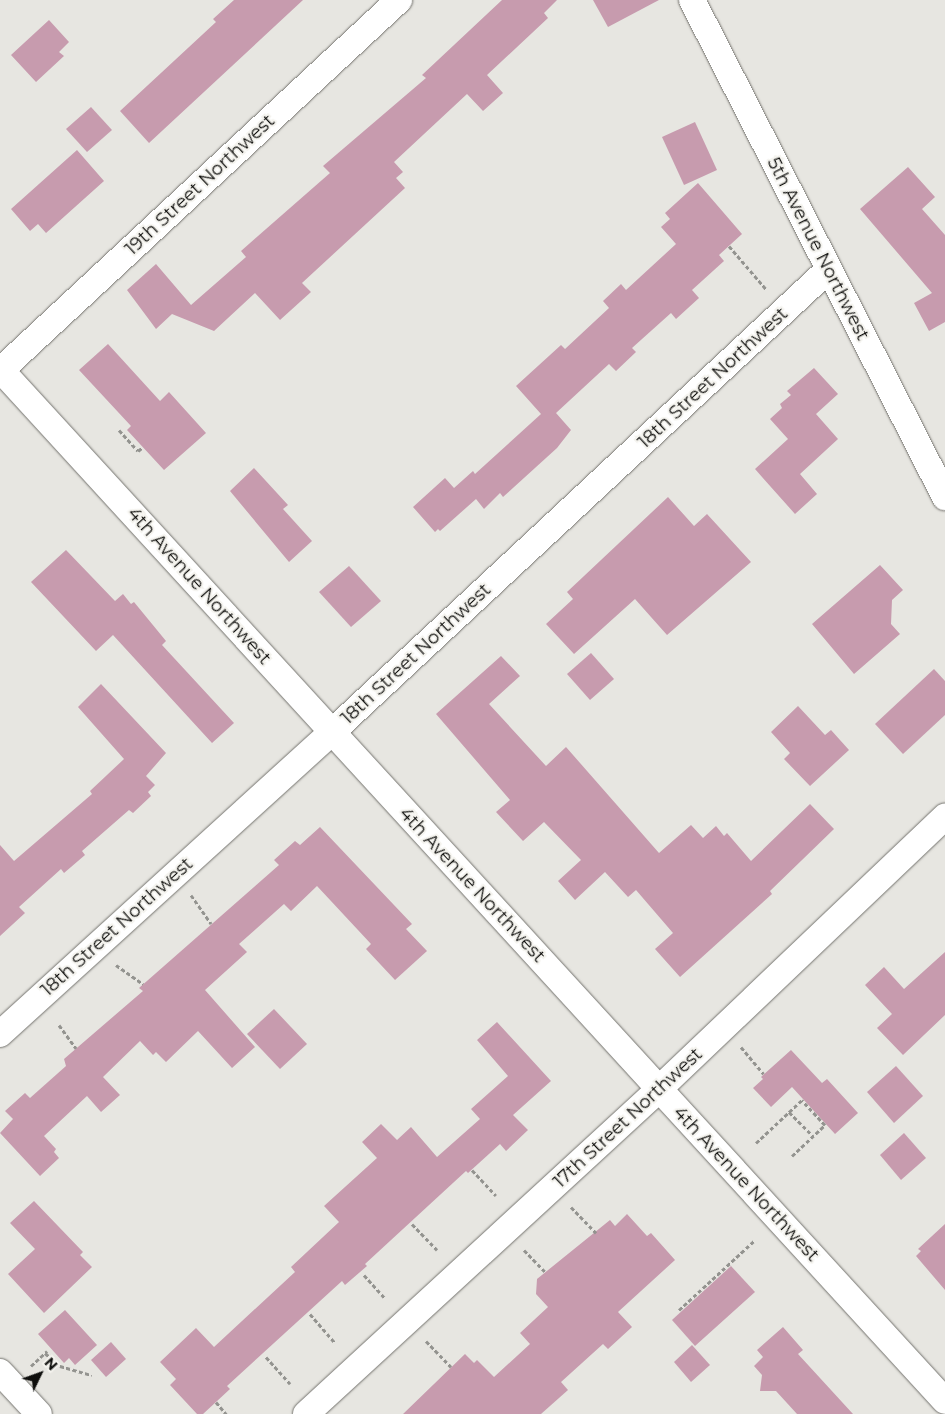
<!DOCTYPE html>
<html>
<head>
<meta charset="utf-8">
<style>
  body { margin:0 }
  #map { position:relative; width:945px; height:1414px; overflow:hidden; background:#e7e6e1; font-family:Montserrat,sans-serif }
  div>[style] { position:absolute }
  .building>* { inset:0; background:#c79bae }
  .path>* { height:3px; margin-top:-1.5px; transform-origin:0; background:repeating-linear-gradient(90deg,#93938f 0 4px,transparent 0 6.5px) }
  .roads { filter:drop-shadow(0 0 1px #74736e) drop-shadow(0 0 1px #74736e) }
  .minor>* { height:26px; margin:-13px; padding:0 13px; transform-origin:13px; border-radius:13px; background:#fff }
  span { translate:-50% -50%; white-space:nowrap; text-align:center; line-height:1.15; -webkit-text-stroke:4px #f4f3ee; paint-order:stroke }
  .street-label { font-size:18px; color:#0e0e0c }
  .north { position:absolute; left:15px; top:1349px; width:50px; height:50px; -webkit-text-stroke:4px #f4f3ee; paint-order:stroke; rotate:48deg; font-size:14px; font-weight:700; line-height:20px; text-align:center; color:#0e0e0c }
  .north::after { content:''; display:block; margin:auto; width:18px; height:22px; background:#0e0e0c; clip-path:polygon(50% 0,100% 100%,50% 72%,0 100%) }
</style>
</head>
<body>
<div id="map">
  <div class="building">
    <i style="clip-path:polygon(234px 0,303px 0,149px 143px,120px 111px,216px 22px,213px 19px)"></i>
    <i style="clip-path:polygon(502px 0,557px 0,544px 13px,548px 18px,487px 75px,503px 93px,483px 111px,467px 94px,394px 162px,403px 172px,396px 178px,405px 188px,302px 283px,311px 292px,280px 320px,255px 293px,214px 331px,172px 314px,156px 329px,127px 290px,156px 264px,191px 305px,246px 257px,241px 251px,330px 173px,323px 166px,426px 78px,422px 75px)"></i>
    <i style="clip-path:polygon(593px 0,659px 0,608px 27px)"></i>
    <i style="clip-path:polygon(49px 20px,69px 42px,59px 52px,64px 56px,36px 82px,11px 55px)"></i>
    <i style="clip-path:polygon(91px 107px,112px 130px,87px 152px,66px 129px)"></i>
    <i style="clip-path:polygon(695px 122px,717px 170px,684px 185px,662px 137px)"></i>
    <i style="clip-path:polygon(77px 150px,104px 181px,46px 233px,38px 224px,30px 231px,11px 209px)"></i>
    <i style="clip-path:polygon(908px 167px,935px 197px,922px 209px,945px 235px,945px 322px,929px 331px,914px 303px,932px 293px,860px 209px)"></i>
    <i style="clip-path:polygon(698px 183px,742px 234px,719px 255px,724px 261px,692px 290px,699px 298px,676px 319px,671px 313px,632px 348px,636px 352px,616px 371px,609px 364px,556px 413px,571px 430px,557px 448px,503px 497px,500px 493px,484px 509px,476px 499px,440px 531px,438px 529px,435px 532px,413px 507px,445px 478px,454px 488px,473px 471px,475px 474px,541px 414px,516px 386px,561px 345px,565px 349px,609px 308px,603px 301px,621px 284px,626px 290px,676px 244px,661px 227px,670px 219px,665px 213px)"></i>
    <i style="clip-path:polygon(108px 344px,160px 401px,169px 392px,206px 433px,164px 470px,127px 430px,131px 426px,79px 370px)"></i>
    <i style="clip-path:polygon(814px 368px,838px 394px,816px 414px,838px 439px,800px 474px,817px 494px,795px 514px,755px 469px,788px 439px,770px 419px,782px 408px,780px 404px,791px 395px,787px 391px)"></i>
    <i style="clip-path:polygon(254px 468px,288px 505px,283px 509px,312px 541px,289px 562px,230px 491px)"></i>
    <i style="clip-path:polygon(668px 497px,694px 526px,707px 514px,751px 562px,667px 635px,635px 599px,574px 654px,546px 624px,573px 599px,567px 592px)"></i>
    <i style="clip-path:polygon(66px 550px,115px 601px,123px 594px,131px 604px,134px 602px,166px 641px,162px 645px,234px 723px,212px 743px,113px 635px,96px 651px,31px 582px)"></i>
    <i style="clip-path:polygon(880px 565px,903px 590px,892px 600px,891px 624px,900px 634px,854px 674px,812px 624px)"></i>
    <i style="clip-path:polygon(349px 566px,381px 601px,351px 627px,319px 592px)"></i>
    <i style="clip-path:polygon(591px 653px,614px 679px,590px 700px,567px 674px)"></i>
    <i style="clip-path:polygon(501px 656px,520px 676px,489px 704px,546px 766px,566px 747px,659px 853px,691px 825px,703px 838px,716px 826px,724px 836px,727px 833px,751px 861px,810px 804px,834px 829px,770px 891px,772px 894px,680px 977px,655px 949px,673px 933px,636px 890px,628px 897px,605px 872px,575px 900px,558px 881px,581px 860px,544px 822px,523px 841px,496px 812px,510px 800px,436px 714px)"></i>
    <i style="clip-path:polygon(934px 669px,945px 681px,945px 715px,903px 754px,875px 724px)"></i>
    <i style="clip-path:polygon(101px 684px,166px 753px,146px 776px,155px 785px,148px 792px,151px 796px,133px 813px,129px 810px,82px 851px,85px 855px,64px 873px,61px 869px,19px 907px,25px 913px,0 936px,0 845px,14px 861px,92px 794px,90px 791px,124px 759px,78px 707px)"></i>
    <i style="clip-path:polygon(798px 706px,825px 735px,831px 730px,849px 750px,810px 786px,784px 759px,790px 753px,771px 732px)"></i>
    <i style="clip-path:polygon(320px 827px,412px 924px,406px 929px,427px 951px,395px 980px,366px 949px,371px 944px,317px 886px,291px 911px,284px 904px,239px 944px,247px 952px,205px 990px,255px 1047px,232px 1068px,198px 1031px,166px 1062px,156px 1052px,153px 1055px,140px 1041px,103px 1077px,120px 1095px,101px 1112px,87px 1096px,44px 1136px,56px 1149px,54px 1152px,59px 1158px,40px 1176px,0 1133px,13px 1119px,5px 1111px,25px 1093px,30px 1098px,66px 1066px,64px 1059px,143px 991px,139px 988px,279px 865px,274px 860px,295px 841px,300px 845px)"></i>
    <i style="clip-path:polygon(945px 952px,945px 1015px,903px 1055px,877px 1028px,892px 1014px,865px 985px,884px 967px,904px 989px)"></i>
    <i style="clip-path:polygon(274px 1009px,307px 1044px,280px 1069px,247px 1034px)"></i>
    <i style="clip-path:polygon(497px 1022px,551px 1081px,513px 1115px,528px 1130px,506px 1151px,500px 1144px,468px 1173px,466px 1171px,365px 1264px,367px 1266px,345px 1285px,342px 1281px,227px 1386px,230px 1389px,216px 1402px,203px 1414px,197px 1414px,170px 1385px,176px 1379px,160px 1362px,196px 1328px,214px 1347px,295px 1272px,291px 1267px,339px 1222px,324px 1206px,377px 1158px,362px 1142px,381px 1124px,397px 1140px,411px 1127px,437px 1157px,480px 1119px,471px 1109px,508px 1076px,477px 1040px)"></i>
    <i style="clip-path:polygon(791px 1050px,822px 1083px,827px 1079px,858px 1113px,835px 1134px,792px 1087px,771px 1107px,753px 1088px,763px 1079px,761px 1077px)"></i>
    <i style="clip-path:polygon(896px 1066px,923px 1096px,894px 1123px,867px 1092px)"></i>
    <i style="clip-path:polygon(904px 1133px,926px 1158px,901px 1180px,880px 1155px)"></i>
    <i style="clip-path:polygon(34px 1201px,83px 1252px,80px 1255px,92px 1267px,44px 1313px,8px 1274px,35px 1249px,10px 1223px)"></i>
    <i style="clip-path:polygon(627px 1214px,647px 1236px,651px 1233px,675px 1260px,618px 1312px,632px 1327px,608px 1349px,603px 1344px,561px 1382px,568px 1390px,541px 1414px,403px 1414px,465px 1354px,474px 1363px,477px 1360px,494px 1377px,530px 1344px,520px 1333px,548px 1307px,536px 1294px,537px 1279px,610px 1220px,615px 1226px)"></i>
    <i style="clip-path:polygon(945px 1224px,945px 1290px,916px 1256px,921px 1251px,918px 1249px)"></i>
    <i style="clip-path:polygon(731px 1266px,755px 1292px,695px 1346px,672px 1320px)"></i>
    <i style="clip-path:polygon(65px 1310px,97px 1345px,75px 1365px,69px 1358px,64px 1363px,38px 1334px)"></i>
    <i style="clip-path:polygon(783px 1327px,803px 1350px,798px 1354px,853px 1414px,797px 1414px,776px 1391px,760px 1391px,762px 1375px,754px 1366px,763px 1357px,757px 1350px)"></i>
    <i style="clip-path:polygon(111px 1342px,126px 1359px,106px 1377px,91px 1360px)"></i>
    <i style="clip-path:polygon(692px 1345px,710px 1365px,691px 1382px,674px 1362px)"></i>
  </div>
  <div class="path">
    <i style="left:729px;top:246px;width:57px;rotate:49.3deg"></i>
    <i style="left:119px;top:430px;width:28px;rotate:48deg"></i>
    <i style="left:138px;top:451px;width:6px;rotate:-39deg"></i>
    <i style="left:191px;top:895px;width:35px;rotate:55deg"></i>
    <i style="left:116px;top:965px;width:33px;rotate:35deg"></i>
    <i style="left:59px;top:1025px;width:29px;rotate:54deg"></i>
    <i style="left:741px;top:1047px;width:35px;rotate:50deg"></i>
    <i style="left:789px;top:1112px;width:34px;rotate:45deg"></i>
    <i style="left:756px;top:1143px;width:64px;rotate:-43.1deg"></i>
    <i style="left:792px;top:1156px;width:45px;rotate:-43.2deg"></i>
    <i style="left:825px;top:1125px;width:34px;rotate:-133deg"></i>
    <i style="left:472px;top:1170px;width:35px;rotate:47deg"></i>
    <i style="left:571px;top:1207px;width:36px;rotate:46deg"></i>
    <i style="left:412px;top:1224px;width:36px;rotate:46deg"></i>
    <i style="left:524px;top:1250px;width:30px;rotate:46deg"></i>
    <i style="left:364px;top:1275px;width:31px;rotate:48deg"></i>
    <i style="left:679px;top:1310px;width:102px;rotate:-42.6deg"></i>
    <i style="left:310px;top:1314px;width:38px;rotate:49deg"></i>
    <i style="left:426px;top:1341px;width:36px;rotate:46deg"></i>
    <i style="left:45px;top:1353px;width:20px;rotate:41deg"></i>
    <i style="left:60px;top:1366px;width:33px;rotate:16deg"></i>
    <i style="left:266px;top:1357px;width:36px;rotate:48deg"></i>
    <i style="left:31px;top:1366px;width:22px;rotate:-43deg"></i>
    <i style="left:216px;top:1402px;width:16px;rotate:50deg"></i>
  </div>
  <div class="roads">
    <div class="minor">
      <i style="left:692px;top:0;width:558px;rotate:63.02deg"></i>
      <i style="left:0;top:369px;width:1399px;rotate:47.52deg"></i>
      <i style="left:0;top:371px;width:545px;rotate:-42.92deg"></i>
      <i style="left:0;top:1034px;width:449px;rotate:-42.3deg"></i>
      <i style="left:332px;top:732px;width:679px;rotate:-42.97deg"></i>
      <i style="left:0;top:1372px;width:57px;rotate:47.1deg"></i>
      <i style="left:306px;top:1414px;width:480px;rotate:-42.6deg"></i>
      <i style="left:659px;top:1089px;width:395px;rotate:-43.6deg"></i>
    </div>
  </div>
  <div class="street-label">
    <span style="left:200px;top:185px;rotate:-43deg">19th Street Northwest</span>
    <span style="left:818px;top:249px;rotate:63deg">5th Avenue Northwest</span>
    <span style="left:713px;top:378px;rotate:-43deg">18th Street Northwest</span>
    <span style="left:199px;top:586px;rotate:48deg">4th Avenue Northwest</span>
    <span style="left:416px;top:654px;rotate:-43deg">18th Street Northwest</span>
    <span style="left:472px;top:885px;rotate:47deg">4th Avenue Northwest</span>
    <span style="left:117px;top:927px;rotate:-42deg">18th Street Northwest</span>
    <span style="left:628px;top:1118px;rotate:-43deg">17th Street Northwest</span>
    <span style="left:746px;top:1184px;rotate:47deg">4th Avenue Northwest</span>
  </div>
  <div class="north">N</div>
</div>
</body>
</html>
